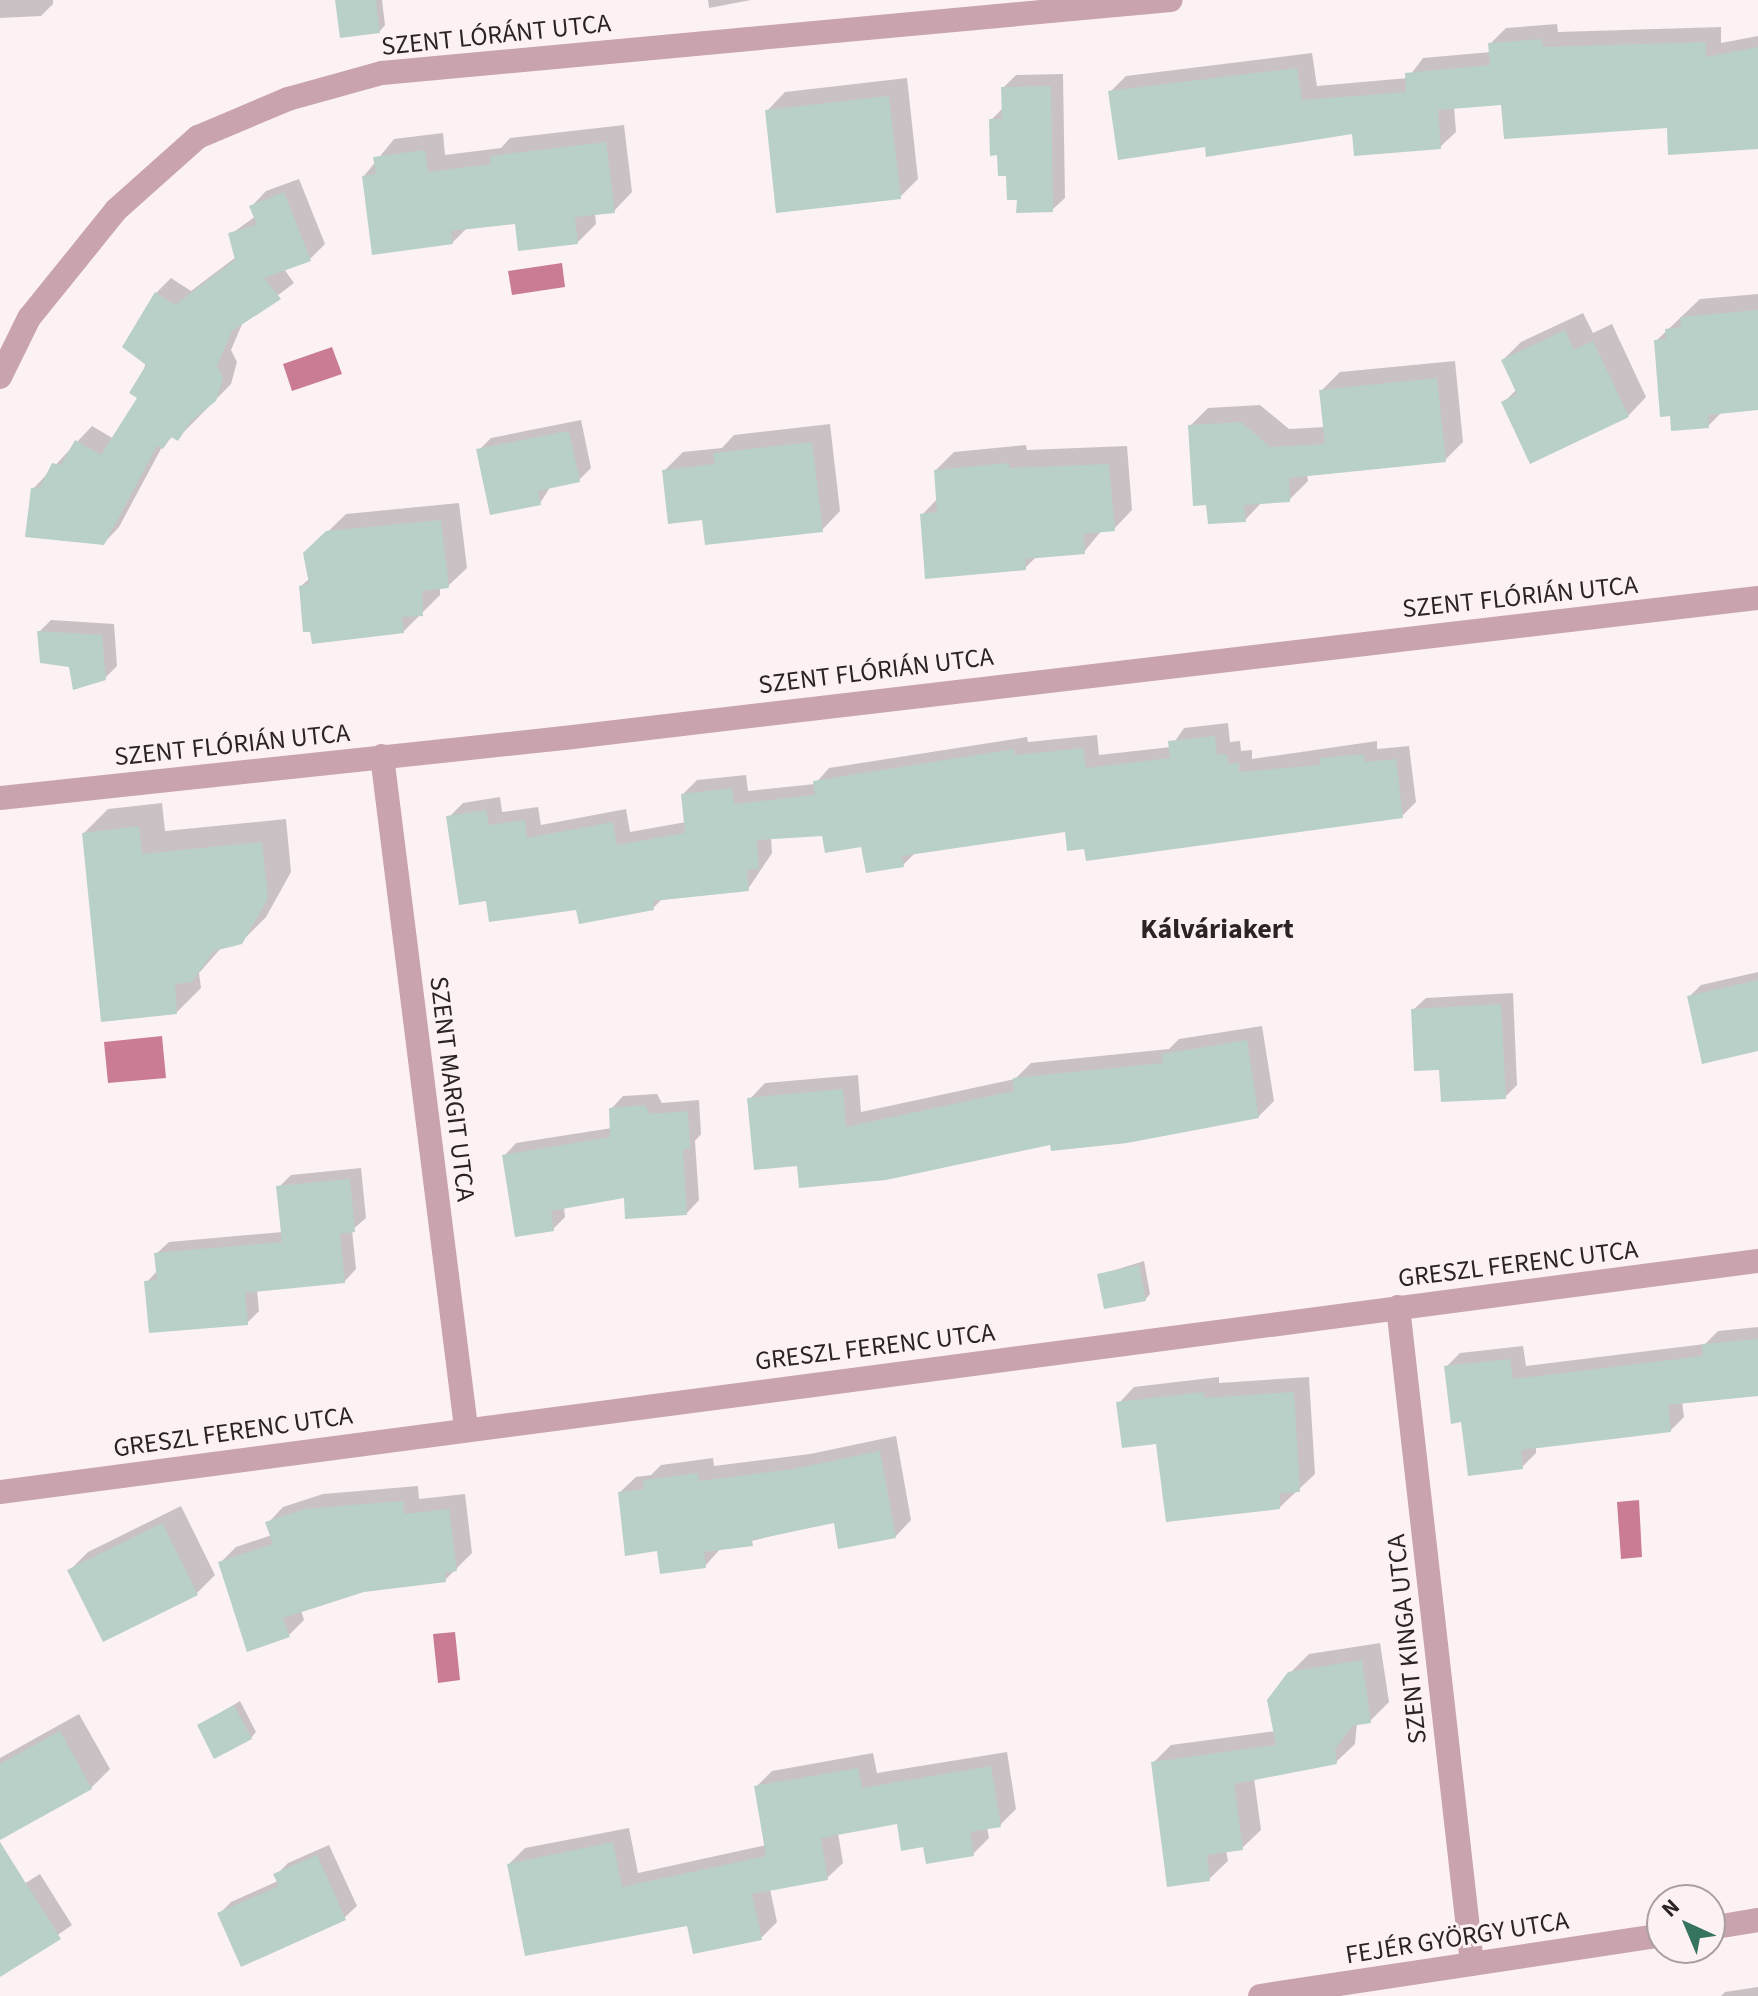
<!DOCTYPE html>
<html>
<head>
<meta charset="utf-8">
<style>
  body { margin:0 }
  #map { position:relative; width:1758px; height:1996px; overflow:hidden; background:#fcf2f4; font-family:"Source Sans 3",sans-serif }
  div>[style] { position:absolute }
  .water>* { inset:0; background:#ca7c93 }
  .shadow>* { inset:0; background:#0003 }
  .building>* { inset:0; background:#b8d0c7 }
  .minor>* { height:24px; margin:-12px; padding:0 12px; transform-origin:12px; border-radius:12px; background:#c9a4ae }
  span { translate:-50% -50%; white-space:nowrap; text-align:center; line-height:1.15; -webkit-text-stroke:6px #fcf2f4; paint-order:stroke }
  .street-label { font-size:26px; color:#2c2325 }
  .neighbourhood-label { font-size:28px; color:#2c2325; font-weight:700 }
  .north { position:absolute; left:1646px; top:1884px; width:80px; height:80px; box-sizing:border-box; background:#fcf2f4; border:2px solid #a99fa1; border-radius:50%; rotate:316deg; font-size:22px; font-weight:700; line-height:32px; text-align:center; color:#2c2325 }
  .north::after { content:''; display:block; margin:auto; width:28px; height:36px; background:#377460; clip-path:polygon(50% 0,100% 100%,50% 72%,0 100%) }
</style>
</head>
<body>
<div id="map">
  <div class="water">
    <i style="clip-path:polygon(562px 263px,565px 287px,512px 295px,508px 271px)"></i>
    <i style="clip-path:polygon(332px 347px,342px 374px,292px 391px,283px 364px)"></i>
    <i style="clip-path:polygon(162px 1036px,166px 1078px,108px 1083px,104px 1042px)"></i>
    <i style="clip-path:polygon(1639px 1500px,1642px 1557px,1621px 1559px,1617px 1502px)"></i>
    <i style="clip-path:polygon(455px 1632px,460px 1680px,438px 1683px,433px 1634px)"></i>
  </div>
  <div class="shadow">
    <i style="clip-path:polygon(0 0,53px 0,53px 4px,41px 16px,0 18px)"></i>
    <i style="clip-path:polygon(337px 0,382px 0,385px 25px,380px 31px)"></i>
    <i style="clip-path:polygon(708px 0,751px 0,709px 8px)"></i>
    <i style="clip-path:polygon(1557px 24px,1558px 32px,1721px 27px,1721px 43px,1758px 36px,1758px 111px,1669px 126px,1503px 102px,1454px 106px,1456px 132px,1440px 147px,1354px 132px,1206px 145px,1110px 92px,1126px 76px,1312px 53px,1317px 86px,1408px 78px,1423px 58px,1491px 52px,1490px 44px,1506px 28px)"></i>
    <i style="clip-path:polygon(1063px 74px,1065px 198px,1052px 210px,1019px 198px,991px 120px,1004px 107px,1004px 87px,1016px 75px)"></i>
    <i style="clip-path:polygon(907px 78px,918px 179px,900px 197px,767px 111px,785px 92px)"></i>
    <i style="clip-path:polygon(624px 125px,632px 192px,614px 211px,595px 213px,596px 224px,578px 242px,516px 221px,468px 227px,452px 243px,364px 176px,394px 139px,443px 133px,445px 155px,501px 148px,510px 138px)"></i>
    <i style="clip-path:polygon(299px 179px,325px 244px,310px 259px,284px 269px,294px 283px,243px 322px,231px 350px,237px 362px,231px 384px,177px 439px,173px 436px,162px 447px,119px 527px,104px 543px,33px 489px,92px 426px,114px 439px,140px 397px,156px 293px,171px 278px,191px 291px,236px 257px,231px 234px,256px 216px,252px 206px,266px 191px)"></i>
    <i style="clip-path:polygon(1758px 294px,1758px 408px,1723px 411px,1708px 426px,1656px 341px,1700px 299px)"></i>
    <i style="clip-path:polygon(1583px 313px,1593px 333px,1612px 324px,1646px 397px,1628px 416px,1504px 402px,1517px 389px,1503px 360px,1521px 342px)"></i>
    <i style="clip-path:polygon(1455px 361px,1463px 442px,1445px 460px,1307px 474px,1308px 481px,1289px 500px,1263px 501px,1245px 520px,1208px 503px,1190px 426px,1208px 408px,1260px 405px,1289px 429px,1325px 427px,1321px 391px,1340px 372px)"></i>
    <i style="clip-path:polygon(581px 420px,591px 468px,579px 480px,551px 486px,540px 503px,479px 450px,491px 438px)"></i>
    <i style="clip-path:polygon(830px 424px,840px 511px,822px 530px,704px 517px,664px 471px,683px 452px,722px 448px,734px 435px)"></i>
    <i style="clip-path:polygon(1026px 445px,1027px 450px,1127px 446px,1132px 510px,1114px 529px,1102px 530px,1084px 552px,1037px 556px,1025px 568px,922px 515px,938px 498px,936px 470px,954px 452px)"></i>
    <i style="clip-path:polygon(459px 503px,467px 568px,448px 586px,440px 587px,440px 595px,403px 632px,301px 586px,310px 578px,305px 554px,346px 514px)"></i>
    <i style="clip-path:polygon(51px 620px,114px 624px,117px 666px,105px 678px,71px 666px,39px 632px)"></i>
    <i style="clip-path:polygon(1228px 723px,1230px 742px,1240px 741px,1241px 751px,1252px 750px,1252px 759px,1377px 741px,1377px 749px,1409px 746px,1416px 802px,1402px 816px,1086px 847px,1066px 829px,916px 852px,903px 865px,863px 844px,824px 834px,771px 837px,772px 853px,748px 889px,663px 898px,653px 908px,578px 908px,488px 898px,449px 817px,463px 803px,500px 797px,502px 812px,538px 807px,541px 825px,626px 809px,630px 832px,686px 822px,683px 794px,697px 780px,746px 775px,748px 791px,815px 784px,829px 768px,1027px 737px,1028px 742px,1097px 735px,1099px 755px,1171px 747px,1184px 728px)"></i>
    <i style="clip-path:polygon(162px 803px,165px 831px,286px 819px,291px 872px,266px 917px,241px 942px,222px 947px,199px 973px,201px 988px,177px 1012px,84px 833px,108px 809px)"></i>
    <i style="clip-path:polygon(1758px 972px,1758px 1049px,1689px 997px,1701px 985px)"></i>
    <i style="clip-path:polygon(1513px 993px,1517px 1085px,1505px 1097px,1441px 1068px,1413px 1010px,1426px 998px)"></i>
    <i style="clip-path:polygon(1262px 1026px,1274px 1101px,1258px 1117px,1052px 1142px,799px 1164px,750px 1099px,765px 1083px,858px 1075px,861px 1112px,1015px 1079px,1031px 1063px,1169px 1049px,1179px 1039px)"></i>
    <i style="clip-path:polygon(657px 1094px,662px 1103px,699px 1100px,701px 1134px,695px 1141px,699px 1200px,687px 1213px,626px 1196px,564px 1207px,565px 1217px,553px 1229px,504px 1156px,516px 1143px,612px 1128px,611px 1109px,623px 1096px)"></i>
    <i style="clip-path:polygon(361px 1168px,366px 1218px,352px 1230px,356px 1269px,344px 1282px,257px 1290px,259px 1311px,247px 1323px,147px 1282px,158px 1270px,156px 1254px,169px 1242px,283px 1232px,279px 1187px,291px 1175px)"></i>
    <i style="clip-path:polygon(1144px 1261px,1150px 1294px,1145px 1300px,1099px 1275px)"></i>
    <i style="clip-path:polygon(1758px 1327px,1758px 1394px,1682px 1401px,1684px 1417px,1670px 1431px,1536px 1446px,1536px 1453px,1522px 1467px,1463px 1420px,1446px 1367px,1460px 1353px,1523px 1346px,1526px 1366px,1705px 1344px,1718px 1331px)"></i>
    <i style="clip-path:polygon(1219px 1377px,1219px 1383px,1309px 1377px,1315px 1474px,1280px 1507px,1158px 1442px,1119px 1403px,1134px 1387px)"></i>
    <i style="clip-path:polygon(896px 1436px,911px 1520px,896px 1536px,836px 1521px,721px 1548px,705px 1566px,659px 1549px,620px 1492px,636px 1477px,651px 1475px,661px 1465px,713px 1458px,714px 1466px,810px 1454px)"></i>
    <i style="clip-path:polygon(418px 1486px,419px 1499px,465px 1494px,472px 1553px,445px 1580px,364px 1590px,301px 1610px,304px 1620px,288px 1636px,220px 1563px,236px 1547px,272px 1535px,268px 1523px,283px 1507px,323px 1494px)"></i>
    <i style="clip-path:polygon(181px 1506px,215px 1575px,197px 1593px,70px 1570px,88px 1552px)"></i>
    <i style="clip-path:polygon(1380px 1643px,1389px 1702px,1370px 1721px,1357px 1723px,1355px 1744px,1336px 1762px,1254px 1778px,1261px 1830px,1242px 1848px,1226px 1850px,1228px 1861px,1209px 1879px,1153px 1763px,1171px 1745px,1275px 1731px,1290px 1673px,1309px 1654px)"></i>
    <i style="clip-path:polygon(240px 1701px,256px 1732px,251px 1738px,199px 1726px)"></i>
    <i style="clip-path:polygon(79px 1714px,110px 1769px,91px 1788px,0 1838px,0 1758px)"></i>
    <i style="clip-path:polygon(1007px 1752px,1016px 1809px,1000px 1825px,987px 1827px,989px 1838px,973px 1854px,925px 1845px,898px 1822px,838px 1833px,843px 1863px,827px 1878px,770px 1889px,777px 1922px,761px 1938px,689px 1924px,509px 1864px,525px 1848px,629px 1828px,638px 1873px,766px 1845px,756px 1787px,772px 1771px,873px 1753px,877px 1773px)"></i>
    <i style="clip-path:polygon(329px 1845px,357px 1906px,344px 1918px,219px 1914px,231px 1902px,278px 1881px,276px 1875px,288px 1863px)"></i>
    <i style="clip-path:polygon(40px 1874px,72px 1925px,0 1975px,0 1899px)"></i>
    <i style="clip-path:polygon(1758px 1987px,1758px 1996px,1721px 1996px,1725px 1992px)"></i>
  </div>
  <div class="building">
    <i style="clip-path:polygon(335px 0,376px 0,380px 33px,340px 38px)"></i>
    <i style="clip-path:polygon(1542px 39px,1543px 47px,1706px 42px,1706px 57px,1758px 47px,1758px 149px,1668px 155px,1667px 128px,1504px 139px,1501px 105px,1438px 110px,1441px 149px,1354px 156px,1352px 134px,1206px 157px,1205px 147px,1118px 160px,1108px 91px,1297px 68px,1302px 100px,1406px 92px,1405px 73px,1490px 65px,1488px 43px)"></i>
    <i style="clip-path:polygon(1051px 86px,1053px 212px,1016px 213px,1017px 200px,1007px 200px,1006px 176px,998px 176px,997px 155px,990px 156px,989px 119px,1002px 119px,1001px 87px)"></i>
    <i style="clip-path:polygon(889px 96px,901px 199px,776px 213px,765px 110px)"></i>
    <i style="clip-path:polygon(606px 142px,615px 213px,575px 217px,578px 244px,518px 251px,515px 224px,451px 231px,453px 244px,372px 255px,362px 176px,376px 174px,373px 157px,425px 150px,428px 172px,491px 164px,490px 156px)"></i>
    <i style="clip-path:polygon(284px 192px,311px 261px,264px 278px,281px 299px,232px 331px,217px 366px,223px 378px,216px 401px,191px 421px,178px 441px,171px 437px,163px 449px,157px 446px,104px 545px,25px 537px,31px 488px,40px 487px,52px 463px,61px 465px,75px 440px,101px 455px,137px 398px,129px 393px,146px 365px,122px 347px,155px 292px,175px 305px,235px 260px,228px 233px,257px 225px,249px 206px)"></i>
    <i style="clip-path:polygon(1758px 310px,1758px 410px,1708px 415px,1709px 428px,1671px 431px,1670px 416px,1660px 417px,1654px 340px,1666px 339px,1665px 329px,1681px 327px,1680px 317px)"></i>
    <i style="clip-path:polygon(1565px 330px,1574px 350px,1593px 341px,1629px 417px,1530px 464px,1501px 402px,1517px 394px,1501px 360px)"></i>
    <i style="clip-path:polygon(1437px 378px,1446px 462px,1289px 478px,1290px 502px,1244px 505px,1246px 522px,1208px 524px,1206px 505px,1193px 506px,1188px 425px,1241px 422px,1270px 447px,1325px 444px,1319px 390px)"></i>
    <i style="clip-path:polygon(569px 431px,580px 482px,538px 491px,541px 505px,490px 515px,476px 449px)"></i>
    <i style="clip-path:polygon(812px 442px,823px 532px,705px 545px,702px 520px,668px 524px,662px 470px,715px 464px,713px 453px)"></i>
    <i style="clip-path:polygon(1009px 463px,1009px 468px,1109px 464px,1115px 531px,1083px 534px,1085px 554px,1025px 559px,1026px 570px,925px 579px,920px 514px,937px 512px,934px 470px)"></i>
    <i style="clip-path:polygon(441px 520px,449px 588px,422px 591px,423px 616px,402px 617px,404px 633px,312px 644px,310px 632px,303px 632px,299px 586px,309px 584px,303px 553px,326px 531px)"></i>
    <i style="clip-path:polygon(37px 631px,102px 635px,106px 680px,73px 690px,69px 667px,40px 663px)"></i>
    <i style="clip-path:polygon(1215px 736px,1217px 755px,1227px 754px,1228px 764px,1239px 763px,1239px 772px,1320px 765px,1320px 758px,1364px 754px,1364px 762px,1396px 759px,1403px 818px,1086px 861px,1084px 849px,1067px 851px,1065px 832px,902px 856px,904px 867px,866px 873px,861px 847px,825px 853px,822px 836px,757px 840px,759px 869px,747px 870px,749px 891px,653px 901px,654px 910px,579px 924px,576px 910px,489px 922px,486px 901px,459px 905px,446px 816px,486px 810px,489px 825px,525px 820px,527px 838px,613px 822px,617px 845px,685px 833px,681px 794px,732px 788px,734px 804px,815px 795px,813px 781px,1014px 749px,1015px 755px,1083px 748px,1086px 768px,1170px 758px,1168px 741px)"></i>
    <i style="clip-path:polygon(139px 826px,142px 854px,262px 842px,268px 898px,242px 944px,214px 951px,192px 982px,175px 984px,177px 1014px,101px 1022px,82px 833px)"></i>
    <i style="clip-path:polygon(1758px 980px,1758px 1051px,1702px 1064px,1687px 996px)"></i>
    <i style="clip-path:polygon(1501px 1004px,1506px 1099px,1441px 1102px,1439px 1070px,1414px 1071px,1411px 1009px)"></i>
    <i style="clip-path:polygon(1247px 1040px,1259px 1118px,1127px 1143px,1051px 1151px,1050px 1145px,886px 1180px,799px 1188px,797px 1166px,754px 1170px,747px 1098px,843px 1089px,846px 1127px,1014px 1091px,1013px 1078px,1163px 1063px,1162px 1054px)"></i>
    <i style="clip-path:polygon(645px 1105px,650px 1114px,688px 1111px,690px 1149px,683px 1149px,687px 1215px,625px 1219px,624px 1198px,551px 1211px,554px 1231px,515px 1237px,502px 1155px,610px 1137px,609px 1108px)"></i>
    <i style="clip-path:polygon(350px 1179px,355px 1232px,340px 1234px,345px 1283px,245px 1293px,248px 1325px,149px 1333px,144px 1281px,157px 1280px,154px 1253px,282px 1242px,276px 1186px)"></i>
    <i style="clip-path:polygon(1139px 1265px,1146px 1301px,1104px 1309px,1097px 1274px)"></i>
    <i style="clip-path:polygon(1758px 1339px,1758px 1396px,1668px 1405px,1671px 1432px,1521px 1450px,1523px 1469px,1468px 1476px,1461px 1422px,1451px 1424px,1444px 1366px,1510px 1359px,1513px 1379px,1703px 1356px,1702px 1344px)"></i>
    <i style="clip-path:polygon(1204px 1392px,1204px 1398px,1294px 1392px,1300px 1492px,1280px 1493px,1280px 1509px,1166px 1522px,1156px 1444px,1122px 1448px,1116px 1402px)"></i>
    <i style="clip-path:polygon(880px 1451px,896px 1538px,838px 1549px,834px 1523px,752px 1540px,753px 1546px,704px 1552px,706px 1568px,660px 1574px,657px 1551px,625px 1556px,618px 1492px,644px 1489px,643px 1480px,698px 1473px,699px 1481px,793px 1469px)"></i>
    <i style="clip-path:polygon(403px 1501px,404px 1514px,449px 1509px,457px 1571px,445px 1573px,446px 1582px,364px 1592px,283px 1618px,290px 1637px,247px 1652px,218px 1562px,273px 1544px,265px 1522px,305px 1509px)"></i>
    <i style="clip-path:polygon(162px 1523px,198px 1595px,103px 1642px,67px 1570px)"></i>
    <i style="clip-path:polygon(1362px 1660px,1371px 1723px,1352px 1726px,1335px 1749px,1337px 1764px,1234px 1784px,1243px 1850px,1207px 1855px,1210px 1881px,1167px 1887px,1151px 1762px,1276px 1745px,1267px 1700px,1288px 1672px)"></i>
    <i style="clip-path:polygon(234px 1705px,252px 1739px,214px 1759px,197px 1725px)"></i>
    <i style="clip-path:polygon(60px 1731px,92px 1789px,0 1840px,0 1764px)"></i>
    <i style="clip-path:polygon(991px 1766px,1001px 1827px,970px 1832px,974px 1856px,926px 1864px,923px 1847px,901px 1851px,897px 1824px,821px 1838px,828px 1880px,752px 1894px,762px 1940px,693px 1954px,687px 1926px,525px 1956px,507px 1864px,613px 1842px,622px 1887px,766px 1856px,754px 1786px,858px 1768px,862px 1788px)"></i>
    <i style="clip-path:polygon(0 1842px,61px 1939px,0 1977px)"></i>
    <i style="clip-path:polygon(317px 1855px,346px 1920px,241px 1967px,217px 1913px,279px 1886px,273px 1874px)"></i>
  </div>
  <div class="minor">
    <i style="left:0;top:377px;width:66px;rotate:-63.8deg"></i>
    <i style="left:29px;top:318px;width:139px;rotate:-51.1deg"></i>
    <i style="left:116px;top:210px;width:110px;rotate:-41.7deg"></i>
    <i style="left:198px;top:137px;width:98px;rotate:-22.9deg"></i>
    <i style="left:288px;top:99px;width:98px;rotate:-15.5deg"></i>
    <i style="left:382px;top:73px;width:792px;rotate:-5.29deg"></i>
    <i style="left:382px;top:756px;width:677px;rotate:82.87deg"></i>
    <i style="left:0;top:798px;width:567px;rotate:-6.07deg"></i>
    <i style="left:564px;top:738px;width:1202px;rotate:-6.69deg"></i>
    <i style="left:1398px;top:1307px;width:661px;rotate:83.57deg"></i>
    <i style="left:0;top:1492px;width:1773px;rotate:-7.49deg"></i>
    <i style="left:1710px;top:1928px;width:49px;rotate:-9.5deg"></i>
    <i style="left:1260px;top:1996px;width:407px;rotate:-8.6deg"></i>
  </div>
  <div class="street-label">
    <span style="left:496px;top:35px;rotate:-6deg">SZENT LÓRÁNT UTCA</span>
    <span style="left:1520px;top:597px;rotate:-6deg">SZENT FLÓRIÁN UTCA</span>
    <span style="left:876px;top:671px;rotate:-7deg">SZENT FLÓRIÁN UTCA</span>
    <span style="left:232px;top:745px;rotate:-6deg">SZENT FLÓRIÁN UTCA</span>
    <span style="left:452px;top:1089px;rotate:83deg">SZENT MARGIT UTCA</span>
    <span style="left:1518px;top:1264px;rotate:-7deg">GRESZL FERENC UTCA</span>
    <span style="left:875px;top:1347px;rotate:-7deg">GRESZL FERENC UTCA</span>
    <span style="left:233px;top:1432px;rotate:-8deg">GRESZL FERENC UTCA</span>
    <span style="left:1407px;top:1639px;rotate:-96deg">SZENT KINGA UTCA</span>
    <span style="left:1457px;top:1938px;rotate:-9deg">FEJÉR GYÖRGY UTCA</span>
  </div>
  <div class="neighbourhood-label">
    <span style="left:1217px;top:929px">Kálváriakert</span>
  </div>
  <div class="north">N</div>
</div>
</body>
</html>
